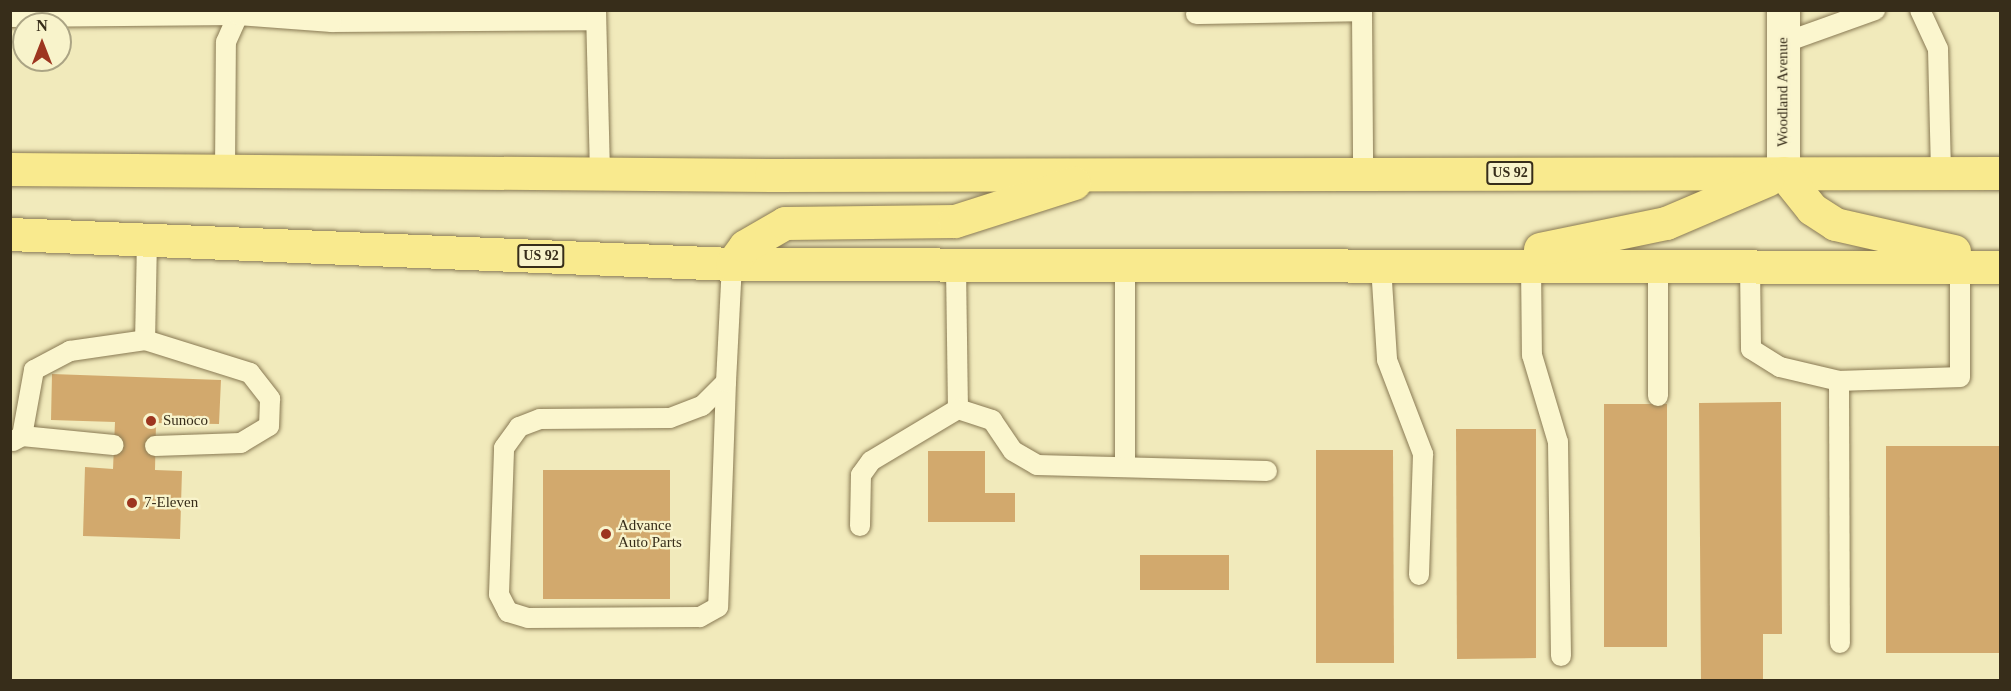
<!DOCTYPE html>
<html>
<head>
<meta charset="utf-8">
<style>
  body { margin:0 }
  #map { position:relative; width:2011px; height:691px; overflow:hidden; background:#f1eabb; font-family:"Times New Roman",serif }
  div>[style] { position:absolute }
  .building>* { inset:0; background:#d2a96d }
  .roads { filter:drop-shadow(0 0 2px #897a54) drop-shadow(0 0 2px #897a54) }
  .service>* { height:20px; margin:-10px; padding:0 10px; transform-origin:10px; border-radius:10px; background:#fbf6ce }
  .tertiary>* { height:33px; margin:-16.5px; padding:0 16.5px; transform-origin:16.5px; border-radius:16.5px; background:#fbf6ce }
  .primary>* { height:33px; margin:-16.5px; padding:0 16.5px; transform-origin:16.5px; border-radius:16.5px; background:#f9ea8e }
  .dots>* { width:16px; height:16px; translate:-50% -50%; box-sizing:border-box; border:3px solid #f8f3cb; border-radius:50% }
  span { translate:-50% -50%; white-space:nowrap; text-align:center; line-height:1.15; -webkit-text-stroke:4.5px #f8f3cb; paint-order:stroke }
  .shield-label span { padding:2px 4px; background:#f8f3cb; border:2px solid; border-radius:4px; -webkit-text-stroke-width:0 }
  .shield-label { font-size:14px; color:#372d1a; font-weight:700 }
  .street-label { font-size:15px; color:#372d1a }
  .poi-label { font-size:15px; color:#372d1a }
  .left { translate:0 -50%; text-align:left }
  .frame { position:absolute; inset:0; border:12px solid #372d1a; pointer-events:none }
  .north { position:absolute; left:12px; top:12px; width:60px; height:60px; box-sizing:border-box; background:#f8f3cb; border:2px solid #aba484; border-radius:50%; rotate:0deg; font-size:16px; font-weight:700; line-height:24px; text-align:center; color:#372d1a }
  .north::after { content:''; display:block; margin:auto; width:21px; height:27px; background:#9d351f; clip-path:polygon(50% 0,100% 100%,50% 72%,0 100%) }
</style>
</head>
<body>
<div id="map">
  <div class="building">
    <i style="clip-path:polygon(52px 374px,221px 380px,219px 424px,156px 423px,155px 470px,182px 471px,180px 539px,83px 536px,85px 467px,113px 469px,115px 422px,51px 420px)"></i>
    <i style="clip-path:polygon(1781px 402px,1782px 634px,1763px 634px,1763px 680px,1701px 680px,1699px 403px)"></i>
    <i style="clip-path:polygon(1604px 404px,1667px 404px,1667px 647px,1604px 647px)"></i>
    <i style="clip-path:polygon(1456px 429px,1536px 429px,1536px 658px,1457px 659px)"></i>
    <i style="clip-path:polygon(1886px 446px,2000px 446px,2000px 653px,1886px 653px)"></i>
    <i style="clip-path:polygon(1316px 450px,1393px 450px,1394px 663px,1316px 663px)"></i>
    <i style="clip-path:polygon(928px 451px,985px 451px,985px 493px,1015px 493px,1015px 522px,928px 522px)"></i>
    <i style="clip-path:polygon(543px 470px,670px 470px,670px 599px,543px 599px)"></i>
    <i style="clip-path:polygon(1140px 555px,1229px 555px,1229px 590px,1140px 590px)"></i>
  </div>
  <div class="roads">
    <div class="service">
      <i style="left:332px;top:10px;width:12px;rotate:90deg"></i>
      <i style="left:332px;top:22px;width:264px;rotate:-0.4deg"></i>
      <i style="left:596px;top:10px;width:164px;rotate:88.6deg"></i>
      <i style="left:1362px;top:10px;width:163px;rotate:89.6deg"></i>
      <i style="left:1920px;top:10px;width:43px;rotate:65.2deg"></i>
      <i style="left:1938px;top:49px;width:124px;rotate:88.6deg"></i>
      <i style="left:1196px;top:14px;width:166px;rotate:-1deg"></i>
      <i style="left:10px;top:17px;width:228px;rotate:-0.5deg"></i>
      <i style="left:238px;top:15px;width:5px;rotate:-90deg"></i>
      <i style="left:1783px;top:43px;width:98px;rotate:-19.7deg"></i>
      <i style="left:225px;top:172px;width:130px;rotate:-89.6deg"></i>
      <i style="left:226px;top:42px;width:30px;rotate:-66deg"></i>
      <i style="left:238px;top:15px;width:94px;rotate:4.3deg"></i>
      <i style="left:147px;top:239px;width:101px;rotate:91.1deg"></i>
      <i style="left:145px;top:340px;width:110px;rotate:17.4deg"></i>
      <i style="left:250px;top:373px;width:33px;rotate:52deg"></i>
      <i style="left:270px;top:399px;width:27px;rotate:92deg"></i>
      <i style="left:269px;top:426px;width:33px;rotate:149deg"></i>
      <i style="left:241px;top:443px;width:86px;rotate:178deg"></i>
      <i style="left:1531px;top:265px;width:90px;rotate:89.4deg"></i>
      <i style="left:1532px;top:355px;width:91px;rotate:73.4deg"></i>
      <i style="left:1558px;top:442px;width:214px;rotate:89.2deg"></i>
      <i style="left:1750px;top:265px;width:84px;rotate:89.3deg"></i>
      <i style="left:1751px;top:349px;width:34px;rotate:32deg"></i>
      <i style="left:1780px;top:367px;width:61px;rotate:13.3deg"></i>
      <i style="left:1839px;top:381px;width:121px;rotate:-1.9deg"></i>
      <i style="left:1960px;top:377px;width:111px;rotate:-90deg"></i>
      <i style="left:1381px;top:266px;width:94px;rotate:86.3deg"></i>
      <i style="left:1387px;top:360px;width:101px;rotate:69deg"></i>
      <i style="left:1423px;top:454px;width:121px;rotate:91.9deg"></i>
      <i style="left:956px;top:267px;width:142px;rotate:89.2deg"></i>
      <i style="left:1125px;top:268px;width:199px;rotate:90deg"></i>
      <i style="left:1839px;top:381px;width:262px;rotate:89.8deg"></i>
      <i style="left:726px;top:382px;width:225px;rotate:92deg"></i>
      <i style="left:718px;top:607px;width:21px;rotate:151deg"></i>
      <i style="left:700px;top:617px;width:172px;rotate:179.7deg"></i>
      <i style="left:528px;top:618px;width:21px;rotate:-163deg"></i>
      <i style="left:508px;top:612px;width:20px;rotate:-117deg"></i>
      <i style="left:499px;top:594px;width:146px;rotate:-88deg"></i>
      <i style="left:504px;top:448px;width:26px;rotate:-54deg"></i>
      <i style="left:519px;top:427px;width:22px;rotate:-21deg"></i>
      <i style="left:540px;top:419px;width:130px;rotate:-0.4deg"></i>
      <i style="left:670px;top:418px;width:34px;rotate:-21deg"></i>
      <i style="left:702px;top:406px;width:34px;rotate:-45deg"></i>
      <i style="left:726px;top:382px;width:118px;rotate:-87.1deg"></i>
      <i style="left:1658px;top:396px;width:131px;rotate:-90deg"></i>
      <i style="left:22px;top:436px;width:67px;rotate:-79.7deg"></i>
      <i style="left:34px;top:370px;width:41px;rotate:-27.8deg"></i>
      <i style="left:70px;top:351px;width:76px;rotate:-8.3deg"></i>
      <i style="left:13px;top:441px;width:10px;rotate:-29deg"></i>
      <i style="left:22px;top:436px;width:92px;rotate:5.6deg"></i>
      <i style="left:860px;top:526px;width:51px;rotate:-88.9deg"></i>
      <i style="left:861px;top:475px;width:17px;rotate:-54deg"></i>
      <i style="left:871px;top:461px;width:101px;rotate:-30.9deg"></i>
      <i style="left:958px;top:409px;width:36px;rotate:18deg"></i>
      <i style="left:992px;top:420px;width:37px;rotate:56deg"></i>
      <i style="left:1013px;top:451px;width:28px;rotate:30deg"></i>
      <i style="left:1037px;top:465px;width:230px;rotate:1.5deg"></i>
    </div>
    <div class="tertiary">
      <i style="left:1783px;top:10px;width:163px;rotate:90deg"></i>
    </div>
    <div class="primary">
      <i style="left:10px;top:169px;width:761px;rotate:0.45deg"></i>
      <i style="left:771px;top:175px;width:1229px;rotate:-0.09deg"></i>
      <i style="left:1783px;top:173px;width:46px;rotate:51.1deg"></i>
      <i style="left:1812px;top:209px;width:27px;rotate:33deg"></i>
      <i style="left:1835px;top:224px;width:122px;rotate:12.8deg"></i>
      <i style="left:10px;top:234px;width:723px;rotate:2.38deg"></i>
      <i style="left:732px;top:264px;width:1268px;rotate:0.14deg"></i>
      <i style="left:1540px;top:249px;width:129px;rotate:-11.7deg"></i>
      <i style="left:1666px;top:223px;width:110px;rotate:-23.1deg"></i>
      <i style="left:732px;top:264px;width:22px;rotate:-54deg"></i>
      <i style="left:745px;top:246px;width:46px;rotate:-29.9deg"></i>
      <i style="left:785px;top:223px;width:170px;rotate:-0.7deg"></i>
      <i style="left:955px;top:221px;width:125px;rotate:-17.7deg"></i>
    </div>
  </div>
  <div class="dots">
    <i style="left:151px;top:421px;background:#9d351f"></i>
    <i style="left:132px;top:503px;background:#9d351f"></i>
    <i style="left:606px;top:534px;background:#9d351f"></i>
  </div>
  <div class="shield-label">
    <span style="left:1510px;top:173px">US 92</span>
    <span style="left:541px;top:256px">US 92</span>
  </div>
  <div class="street-label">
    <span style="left:1783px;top:92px;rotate:-90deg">Woodland Avenue</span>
  </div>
  <div class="poi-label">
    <span class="left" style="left:163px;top:421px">Sunoco</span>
    <span class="left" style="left:144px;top:503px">7-Eleven</span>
    <span class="left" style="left:618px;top:534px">Advance<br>Auto Parts</span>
  </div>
  <div class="frame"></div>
  <div class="north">N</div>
</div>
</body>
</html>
